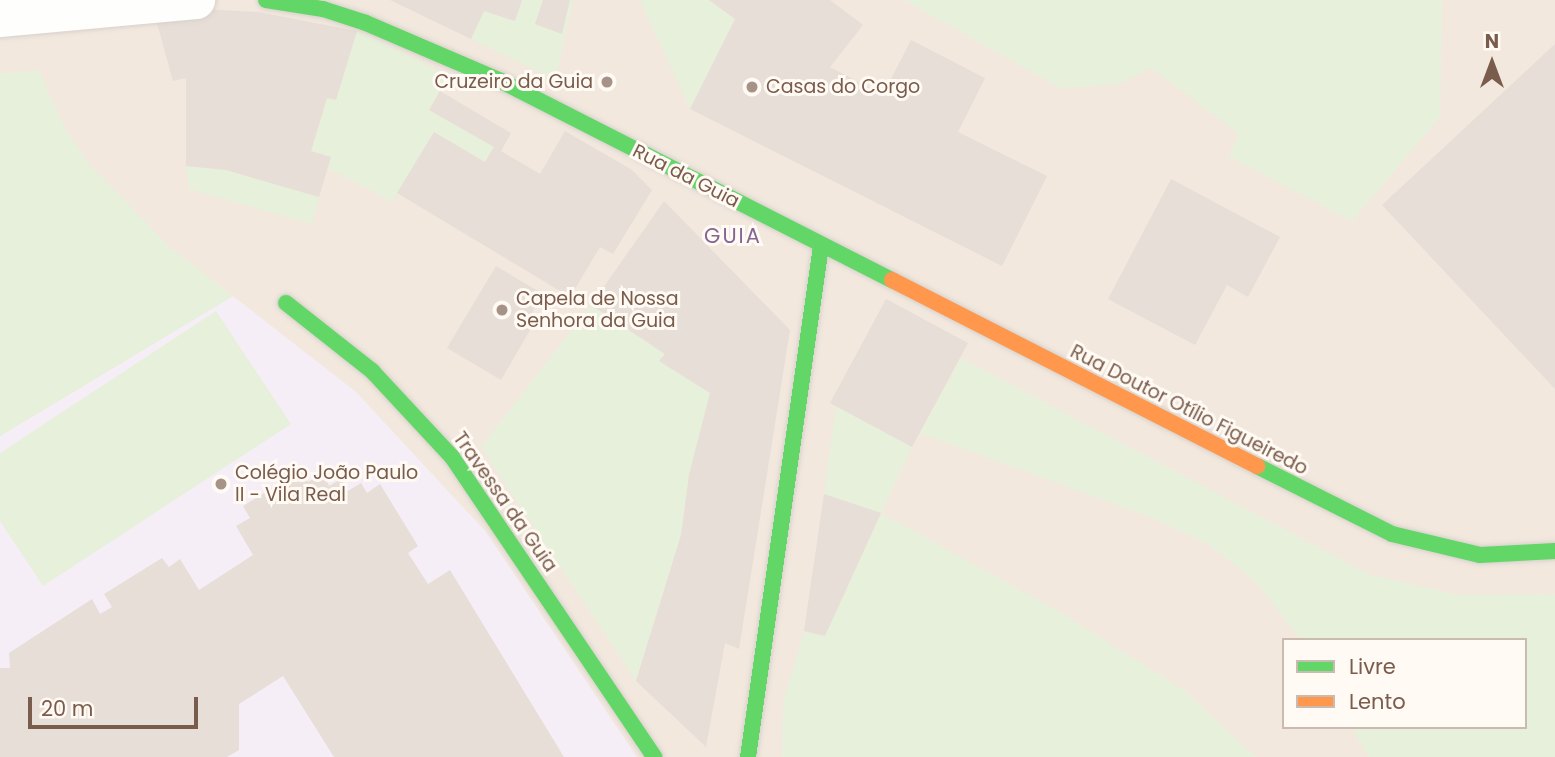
<!DOCTYPE html>
<html>
<head>
<meta charset="utf-8">
<style>
  body { margin:0 }
  #map { position:relative; width:1555px; height:757px; overflow:hidden; background:#f9f5f0; font-family:Poppins,sans-serif }
  div>[style] { position:absolute }
  .residential>* { inset:0; background:#f2e8de }
  .education>* { inset:0; background:#f6eef6 }
  .green>* { inset:0; background:#e7f0db }
  .building>* { inset:0; background:#e6ded7 }
  .roads { filter:drop-shadow(0 0 2px #d7d1cb) drop-shadow(0 0 2px #d7d1cb) }
  .street>* { height:38px; margin:-19px; padding:0 19px; transform-origin:19px; border-radius:19px; background:#fefefd }
  .fast>* { height:16px; margin:-8px; padding:0 8px; transform-origin:8px; border-radius:8px; background:#63d668 }
  .slow>* { height:16px; margin:-8px; padding:0 8px; transform-origin:8px; border-radius:8px; background:#ff974d }
  .dots>* { width:19px; height:19px; translate:-50% -50%; box-sizing:border-box; border:4px solid #fffaf3; border-radius:50% }
  span { translate:-50% -50%; white-space:nowrap; text-align:center; line-height:1.15; -webkit-text-stroke:6px #fffaf3; paint-order:stroke }
  .poi-label { font-size:19px; color:#7a5c4d }
  .right { translate:-100% -50%; text-align:right }
  .left { translate:0 -50%; text-align:left }
  .street-label { font-size:19px; color:#7a5c4d }
  .neighbourhood-label { font-size:21px; color:#846695; letter-spacing:2px }
  .legend { position:absolute; left:1282px; top:638px; width:245px; height:91px; box-sizing:border-box; background:#fffaf3; border:2px solid #cabbb1; margin:0; padding:9px 12px; list-style:none; font-size:21px; color:#7a5c4d }
  .legend li { display:flex; align-items:center; gap:14px; height:35px }
  .legend b { width:35px; border:2px solid #cabbb1 }
  .north { position:absolute; left:1457px; top:28px; width:70px; height:70px; -webkit-text-stroke:5px #fffaf3; paint-order:stroke; rotate:0deg; font-size:19px; font-weight:700; line-height:28px; text-align:center; color:#7a5c4d }
  .north::after { content:''; display:block; margin:auto; width:24px; height:32px; background:#7a5c4d; clip-path:polygon(50% 0,100% 100%,50% 72%,0 100%) }
  .scale { position:absolute; left:28px; top:697px; width:170px; height:32px; box-sizing:border-box; border:4px solid #7a5c4d; border-top:0; padding-left:9px; font-size:21px; line-height:24px; white-space:nowrap; color:#7a5c4d; -webkit-text-stroke:5px #fffaf3; paint-order:stroke }
</style>
</head>
<body>
<div id="map">
  <div class="residential">
    <i style="clip-path:polygon(evenodd,0 0,1555px 0,1555px 757px,0 757px,0 0,1284px 640px,1525px 640px,1525px 727px,1284px 727px,1284px 640px)"></i>
  </div>
  <div class="education">
    <i style="clip-path:polygon(233px 296px,356px 392px,486px 532px,637px 757px,0 757px,0 436px)"></i>
  </div>
  <div class="green">
    <i style="clip-path:polygon(522px 0,573px 0,555px 80px,471px 39px,484px 11px,515px 21px)"></i>
    <i style="clip-path:polygon(640px 0,709px 0,735px 19px,690px 109px)"></i>
    <i style="clip-path:polygon(904px 0,1442px 0,1440px 117px,1352px 221px,1229px 157px,1239px 134px,1151px 68px,1117px 85px,1060px 88px)"></i>
    <i style="clip-path:polygon(357px 31px,450px 76px,429px 110px,494px 147px,485px 162px,434px 132px,392px 202px,328px 168px,330px 157px,311px 151px,327px 98px,336px 100px)"></i>
    <i style="clip-path:polygon(39px 70px,61px 121px,87px 162px,170px 247px,233px 296px,0 436px,0 74px)"></i>
    <i style="clip-path:polygon(186px 166px,226px 170px,319px 197px,312px 224px,189px 189px)"></i>
    <i style="clip-path:polygon(591px 305px,665px 354px,659px 361px,710px 393px,689px 475px,681px 535px,636px 681px,481px 447px)"></i>
    <i style="clip-path:polygon(216px 311px,291px 424px,43px 586px,0 521px,0 453px)"></i>
    <i style="clip-path:polygon(961px 358px,1371px 575px,1459px 595px,1555px 594px,1555px 757px,1368px 757px,1351px 727px,1525px 727px,1525px 640px,1301px 640px,1255px 581px,1208px 544px,1150px 517px,920px 433px)"></i>
    <i style="clip-path:polygon(836px 406px,912px 447px,881px 513px,1060px 612px,1185px 691px,1256px 757px,782px 757px,783px 703px,804px 631px,825px 636px,881px 513px,824px 494px)"></i>
  </div>
  <div class="building">
    <i style="clip-path:polygon(390px 0,522px 0,515px 21px,484px 11px,471px 39px)"></i>
    <i style="clip-path:polygon(543px 0,570px 0,562px 34px,535px 24px)"></i>
    <i style="clip-path:polygon(709px 0,830px 0,863px 25px,830px 67px,883px 95px,911px 40px,985px 78px,958px 132px,1047px 176px,1002px 266px,690px 109px,735px 19px)"></i>
    <i style="clip-path:polygon(185px 8px,258px 12px,357px 31px,336px 100px,327px 98px,311px 151px,331px 157px,319px 197px,226px 170px,186px 166px,186px 78px,173px 81px,155px 16px)"></i>
    <i style="clip-path:polygon(1555px 44px,1555px 389px,1382px 205px)"></i>
    <i style="clip-path:polygon(440px 91px,511px 133px,501px 151px,540px 174px,565px 131px,632px 170px,652px 190px,613px 254px,600px 247px,570px 297px,397px 193px,434px 132px,485px 162px,494px 147px,429px 110px)"></i>
    <i style="clip-path:polygon(1171px 179px,1280px 237px,1248px 297px,1227px 285px,1195px 345px,1108px 299px)"></i>
    <i style="clip-path:polygon(664px 201px,790px 330px,739px 649px,725px 643px,706px 747px,636px 681px,681px 535px,689px 475px,710px 393px,659px 361px,665px 354px,591px 305px)"></i>
    <i style="clip-path:polygon(496px 266px,543px 294px,524px 326px,530px 330px,501px 380px,447px 348px)"></i>
    <i style="clip-path:polygon(886px 299px,968px 343px,912px 447px,830px 403px)"></i>
    <i style="clip-path:polygon(301px 470px,308px 482px,323px 473px,329px 486px,341px 479px,348px 491px,361px 483px,367px 493px,380px 484px,418px 546px,408px 553px,428px 584px,450px 570px,564px 757px,334px 757px,283px 676px,239px 704px,239px 750px,227px 757px,0 757px,0 668px,10px 668px,9px 653px,92px 599px,100px 614px,112px 607px,104px 594px,162px 558px,169px 567px,180px 559px,199px 590px,253px 555px,236px 526px,250px 518px,243px 506px)"></i>
    <i style="clip-path:polygon(824px 494px,881px 513px,825px 636px,804px 631px)"></i>
  </div>
  <div class="roads">
    <div class="street">
      <i style="left:0;top:18px;width:197px;rotate:-5.2deg"></i>
    </div>
    <div class="fast">
      <i style="left:266px;top:0;width:58px;rotate:9deg"></i>
      <i style="left:323px;top:9px;width:45px;rotate:18deg"></i>
      <i style="left:366px;top:23px;width:147px;rotate:23.2deg"></i>
      <i style="left:501px;top:81px;width:439px;rotate:27deg"></i>
      <i style="left:286px;top:303px;width:110px;rotate:38.3deg"></i>
      <i style="left:372px;top:371px;width:117px;rotate:47.1deg"></i>
      <i style="left:452px;top:457px;width:362px;rotate:56deg"></i>
      <i style="left:1257px;top:466px;width:151px;rotate:26.7deg"></i>
      <i style="left:1392px;top:534px;width:90px;rotate:13.4deg"></i>
      <i style="left:1480px;top:555px;width:75px;rotate:-3.1deg"></i>
      <i style="left:748px;top:757px;width:516px;rotate:-81.87deg"></i>
    </div>
    <div class="slow">
      <i style="left:892px;top:280px;width:410px;rotate:27deg"></i>
    </div>
  </div>
  <div class="dots">
    <i style="left:607px;top:82px;background:#a69286"></i>
    <i style="left:752px;top:87px;background:#a69286"></i>
    <i style="left:502px;top:310px;background:#a69286"></i>
    <i style="left:221px;top:484px;background:#a69286"></i>
  </div>
  <div class="poi-label">
    <span class="right" style="left:593px;top:82px">Cruzeiro da Guia</span>
    <span class="left" style="left:766px;top:87px">Casas do Corgo</span>
    <span class="left" style="left:516px;top:310px">Capela de Nossa<br>Senhora da Guia</span>
    <span class="left" style="left:235px;top:484px">Colégio João Paulo<br>II - Vila Real</span>
  </div>
  <div class="street-label">
    <span style="left:686px;top:176px;rotate:27deg">Rua da Guia</span>
    <span style="left:1189px;top:410px;rotate:27deg">Rua Doutor Otílio Figueiredo</span>
    <span style="left:505px;top:502px;rotate:55deg">Travessa da Guia</span>
  </div>
  <div class="neighbourhood-label">
    <span style="left:733px;top:236px">GUIA</span>
  </div>
  <ul class="legend">
  <li><b style="height:9px;background:#63d668"></b>Livre</li>
  <li><b style="height:9px;background:#ff974d"></b>Lento</li>
  </ul>
  <div class="north">N</div>
  <div class="scale">20 m</div>
</div>
</body>
</html>
